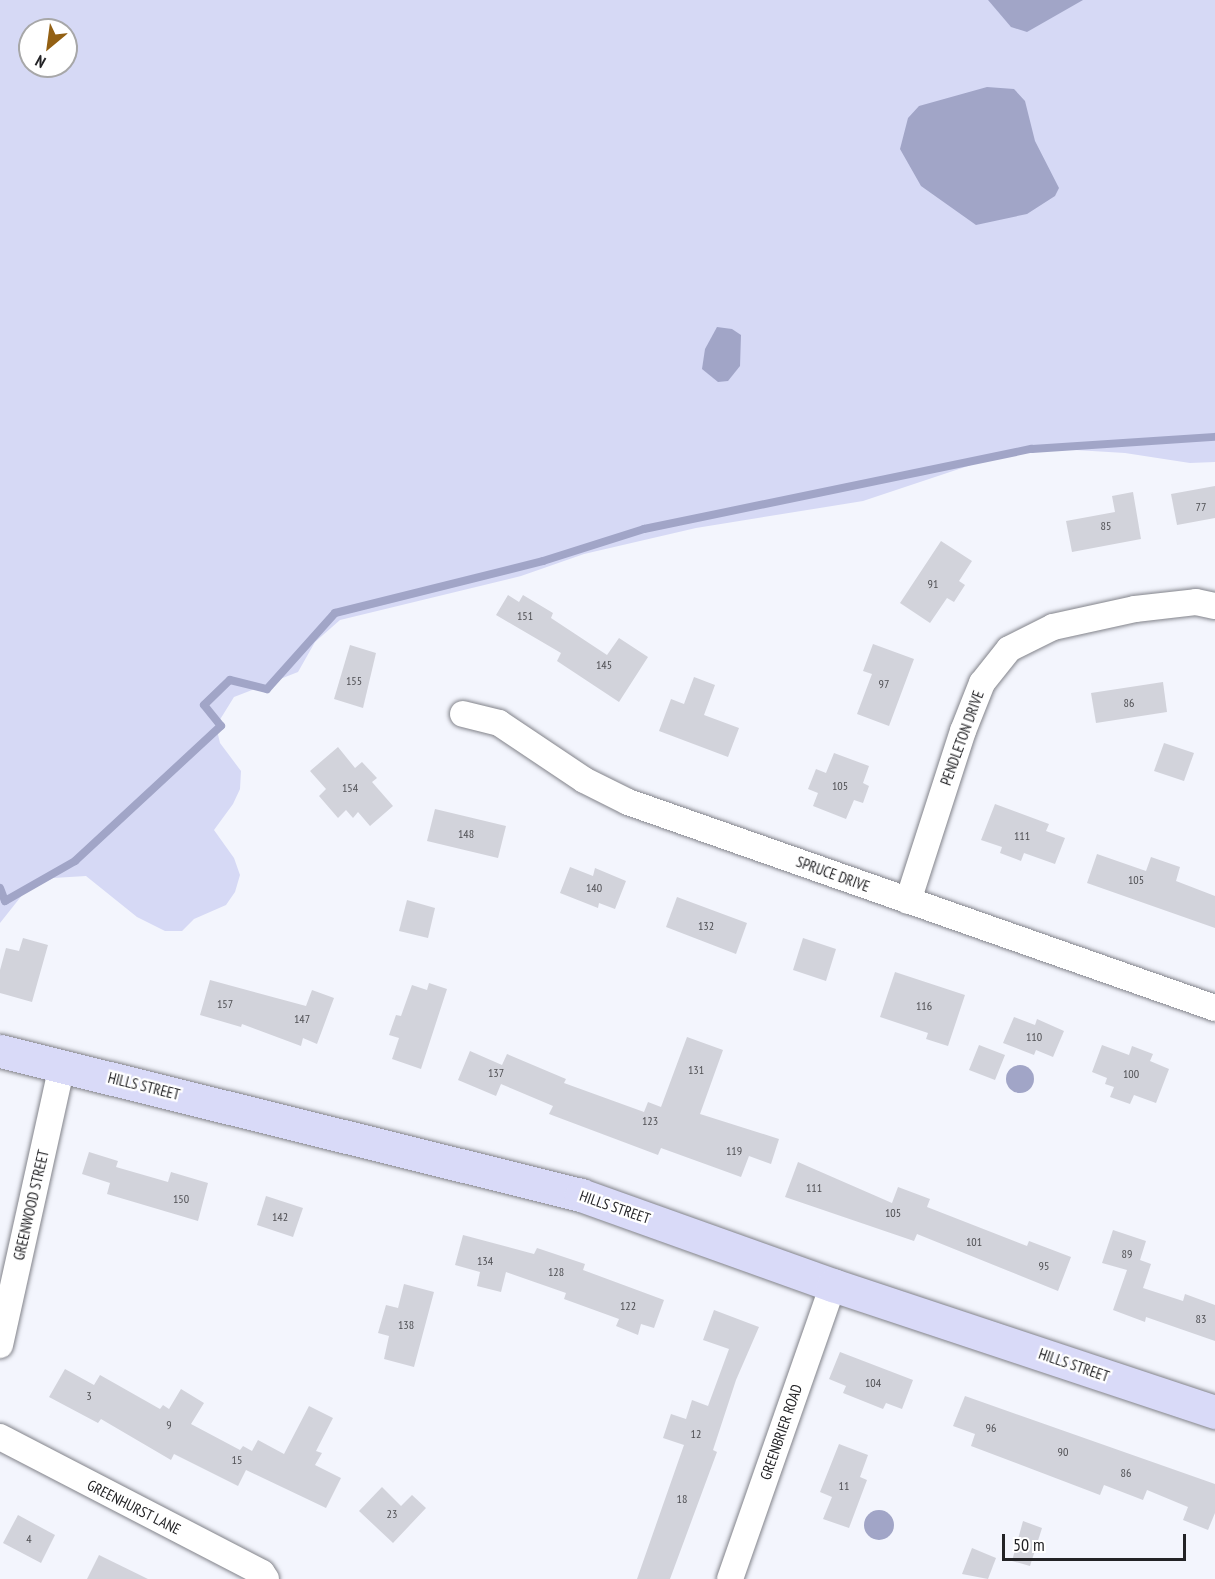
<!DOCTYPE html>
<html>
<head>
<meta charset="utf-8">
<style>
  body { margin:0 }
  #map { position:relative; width:1215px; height:1579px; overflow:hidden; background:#f3f5fd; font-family:"PT Sans Narrow",sans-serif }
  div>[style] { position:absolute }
  .green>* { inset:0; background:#d6d9f5 }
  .water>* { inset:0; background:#a1a5c7 }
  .round { border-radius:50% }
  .stream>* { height:8px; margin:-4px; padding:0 4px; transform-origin:4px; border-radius:4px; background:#a1a5c7 }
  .building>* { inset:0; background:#d2d3db }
  .roads { filter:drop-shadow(0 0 2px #82838a) drop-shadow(0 0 2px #82838a) }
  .street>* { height:26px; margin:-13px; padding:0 13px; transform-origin:13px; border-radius:13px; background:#fff }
  .secondary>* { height:33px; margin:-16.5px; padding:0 16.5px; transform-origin:16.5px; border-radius:16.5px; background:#d9daf8 }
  span { translate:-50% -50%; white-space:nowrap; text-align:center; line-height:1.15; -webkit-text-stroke:4.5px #fff; paint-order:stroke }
  .number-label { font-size:12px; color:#4f4f53 }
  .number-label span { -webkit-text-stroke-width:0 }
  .street-label { font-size:15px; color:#232326 }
  .north { position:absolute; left:18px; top:18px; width:60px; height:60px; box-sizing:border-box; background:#fff; border:2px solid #a7a7a8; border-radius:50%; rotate:209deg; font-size:16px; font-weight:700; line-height:24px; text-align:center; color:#232326 }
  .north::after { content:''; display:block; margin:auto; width:21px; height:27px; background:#936013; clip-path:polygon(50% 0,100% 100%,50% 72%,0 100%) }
  .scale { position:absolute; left:1002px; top:1534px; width:184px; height:27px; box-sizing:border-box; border:3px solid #232326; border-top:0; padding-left:8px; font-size:18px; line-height:21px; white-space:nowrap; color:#232326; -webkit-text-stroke:4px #fff; paint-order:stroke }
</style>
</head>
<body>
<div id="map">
  <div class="green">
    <i style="clip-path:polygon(evenodd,0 0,1215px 0,1215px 462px,1190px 463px,1125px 453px,1059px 449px,1026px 451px,992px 458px,863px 501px,696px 528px,584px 554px,521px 576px,340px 620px,315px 642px,298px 672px,234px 697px,216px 726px,220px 743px,241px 771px,240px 789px,233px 804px,214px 830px,234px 858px,240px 875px,235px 892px,226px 905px,194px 919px,182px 931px,165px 931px,137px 917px,86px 876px,53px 878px,23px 894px,0 923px,0 0,30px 30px,66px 30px,66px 66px,30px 66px,30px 30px)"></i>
  </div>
  <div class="water">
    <i style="clip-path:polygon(988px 0,1083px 0,1027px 32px,1011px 27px)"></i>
    <i style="clip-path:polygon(987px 87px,1014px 89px,1025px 101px,1035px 141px,1059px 188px,1055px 196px,1027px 214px,976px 225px,921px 186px,900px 149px,908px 118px,919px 106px)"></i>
    <i style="clip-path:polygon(717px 327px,732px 329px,741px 335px,740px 366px,728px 381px,718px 382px,702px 369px,705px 349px)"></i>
    <i class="round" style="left:1006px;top:1065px;width:28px;height:28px"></i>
    <i class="round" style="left:864px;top:1510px;width:30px;height:30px"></i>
  </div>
  <div class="stream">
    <i style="left:0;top:888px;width:14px;rotate:69deg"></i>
    <i style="left:5px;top:901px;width:81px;rotate:-29.7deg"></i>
    <i style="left:75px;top:861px;width:199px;rotate:-42.8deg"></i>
    <i style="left:221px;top:726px;width:27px;rotate:-129deg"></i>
    <i style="left:204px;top:705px;width:36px;rotate:-44deg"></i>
    <i style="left:230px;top:680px;width:38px;rotate:14deg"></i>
    <i style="left:267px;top:689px;width:102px;rotate:-48.2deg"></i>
    <i style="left:335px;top:613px;width:214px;rotate:-14deg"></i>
    <i style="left:543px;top:561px;width:106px;rotate:-17.6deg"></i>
    <i style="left:644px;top:529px;width:396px;rotate:-11.7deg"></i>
    <i style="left:1032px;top:449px;width:183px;rotate:-3.8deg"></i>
  </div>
  <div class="building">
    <i style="clip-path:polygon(1215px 486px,1215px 518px,1177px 525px,1171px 494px)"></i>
    <i style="clip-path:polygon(1133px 492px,1141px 539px,1072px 552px,1066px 521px,1115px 512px,1112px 496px)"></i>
    <i style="clip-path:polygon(941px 541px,972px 561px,959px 581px,965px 585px,954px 602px,947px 598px,930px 623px,900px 603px)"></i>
    <i style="clip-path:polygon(508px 595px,519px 602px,523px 595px,553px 613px,551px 618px,607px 655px,619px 638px,648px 657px,619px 702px,557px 661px,561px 653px,496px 615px)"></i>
    <i style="clip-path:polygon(873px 644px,914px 659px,889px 726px,857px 714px,872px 674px,863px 671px)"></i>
    <i style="clip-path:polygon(350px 645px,376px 653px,363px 708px,334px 699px)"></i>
    <i style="clip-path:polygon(694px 677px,715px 685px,704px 715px,739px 728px,728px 757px,659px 731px,671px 699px,684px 704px)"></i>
    <i style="clip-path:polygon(1163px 682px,1167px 712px,1096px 723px,1091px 693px)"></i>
    <i style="clip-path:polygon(1164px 743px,1194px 753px,1184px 781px,1154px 771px)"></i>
    <i style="clip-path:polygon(338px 747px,355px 768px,362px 762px,377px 778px,372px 782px,393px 806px,370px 826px,358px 812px,353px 818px,346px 810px,338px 818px,319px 796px,326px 789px,310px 771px)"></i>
    <i style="clip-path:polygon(834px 753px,869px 766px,863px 783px,869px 786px,863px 803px,854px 800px,846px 819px,813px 806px,818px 793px,808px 789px,816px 769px,826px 773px)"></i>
    <i style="clip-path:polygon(995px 804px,1049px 824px,1046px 831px,1065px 838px,1055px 864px,1024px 853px,1021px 861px,1000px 853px,1002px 847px,981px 840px)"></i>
    <i style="clip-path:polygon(435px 809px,506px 826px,498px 858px,427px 841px)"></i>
    <i style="clip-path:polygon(1097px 854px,1146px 871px,1151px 857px,1180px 867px,1176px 881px,1215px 896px,1215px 928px,1087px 883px)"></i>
    <i style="clip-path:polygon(570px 867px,593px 876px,595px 868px,626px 881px,615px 909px,599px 903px,598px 908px,560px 893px)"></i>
    <i style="clip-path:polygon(677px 897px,747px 923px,736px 954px,666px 927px)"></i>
    <i style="clip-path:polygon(407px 900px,435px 908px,428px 938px,399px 931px)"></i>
    <i style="clip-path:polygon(23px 938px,48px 945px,32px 1002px,0 993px,0 970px,6px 948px,19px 951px)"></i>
    <i style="clip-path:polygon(803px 938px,836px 949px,826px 981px,793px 970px)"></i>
    <i style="clip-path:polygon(895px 972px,965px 995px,948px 1046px,926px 1039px,928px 1033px,880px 1017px)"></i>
    <i style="clip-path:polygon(210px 980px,306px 1006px,312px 990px,334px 998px,317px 1044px,303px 1038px,301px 1046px,242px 1024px,241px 1027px,200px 1015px)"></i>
    <i style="clip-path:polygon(429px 983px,447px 989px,421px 1069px,392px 1059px,399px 1038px,389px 1035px,396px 1015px,401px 1016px,412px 985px,427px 990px)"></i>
    <i style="clip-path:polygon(1014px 1017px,1035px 1025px,1037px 1019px,1064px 1031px,1053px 1057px,1036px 1050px,1034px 1055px,1003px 1043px)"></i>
    <i style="clip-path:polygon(687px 1037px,723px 1050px,700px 1114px,779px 1139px,771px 1164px,749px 1156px,741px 1177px,661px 1148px,658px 1155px,549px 1114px,553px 1106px,501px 1084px,496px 1096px,458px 1080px,470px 1051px,502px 1065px,507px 1054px,566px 1079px,564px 1083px,644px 1112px,648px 1102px,661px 1107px)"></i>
    <i style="clip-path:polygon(979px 1045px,1005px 1055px,995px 1080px,969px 1070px)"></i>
    <i style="clip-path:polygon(1102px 1045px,1129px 1055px,1132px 1046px,1153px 1054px,1150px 1061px,1169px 1069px,1156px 1103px,1134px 1095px,1130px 1104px,1110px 1097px,1114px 1087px,1105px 1084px,1107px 1078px,1092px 1072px)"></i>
    <i style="clip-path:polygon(89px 1152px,118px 1161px,116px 1167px,168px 1182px,171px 1172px,208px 1183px,198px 1221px,107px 1194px,110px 1183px,82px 1174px)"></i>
    <i style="clip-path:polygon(798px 1162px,892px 1203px,898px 1187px,930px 1199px,927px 1207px,1027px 1246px,1029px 1241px,1071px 1257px,1058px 1291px,917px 1234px,914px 1241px,785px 1197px)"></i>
    <i style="clip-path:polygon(266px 1196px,303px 1208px,293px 1237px,257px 1225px)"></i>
    <i style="clip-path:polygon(1113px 1230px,1146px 1241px,1140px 1260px,1151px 1264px,1143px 1288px,1183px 1301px,1185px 1294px,1215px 1305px,1215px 1341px,1146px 1317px,1145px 1322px,1113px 1310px,1127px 1270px,1102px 1263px)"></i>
    <i style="clip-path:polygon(463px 1235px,534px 1254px,537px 1248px,585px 1264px,583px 1270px,664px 1300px,654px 1328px,641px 1324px,638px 1335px,616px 1326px,619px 1319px,564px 1299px,566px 1293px,506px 1272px,501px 1292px,477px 1286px,480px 1272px,455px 1265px)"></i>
    <i style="clip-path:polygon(404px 1284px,434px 1292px,414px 1367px,384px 1359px,389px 1336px,378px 1333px,386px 1305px,398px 1308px)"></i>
    <i style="clip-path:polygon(714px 1310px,759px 1327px,736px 1380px,713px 1450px,717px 1452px,670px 1579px,637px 1579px,684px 1445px,663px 1438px,671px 1414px,686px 1419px,692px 1400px,708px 1406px,729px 1349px,703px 1340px)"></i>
    <i style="clip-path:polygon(840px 1352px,913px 1380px,902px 1409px,886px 1403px,883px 1409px,843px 1393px,846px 1386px,829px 1379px)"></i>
    <i style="clip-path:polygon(65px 1369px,94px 1385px,100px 1375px,160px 1409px,163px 1405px,169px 1409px,181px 1389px,204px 1403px,191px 1424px,240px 1450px,243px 1446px,252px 1451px,258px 1440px,284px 1454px,309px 1406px,333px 1418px,316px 1451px,322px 1453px,315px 1465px,341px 1478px,326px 1508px,246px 1470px,238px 1486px,174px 1454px,171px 1460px,101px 1419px,98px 1423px,49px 1397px)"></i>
    <i style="clip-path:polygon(965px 1396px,1215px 1484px,1215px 1513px,1208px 1530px,1183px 1520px,1188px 1507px,1147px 1490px,1143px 1500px,1104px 1485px,1100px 1495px,971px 1446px,975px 1434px,953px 1426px)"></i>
    <i style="clip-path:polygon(839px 1444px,868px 1455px,860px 1477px,867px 1480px,849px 1528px,823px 1519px,832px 1497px,820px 1492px)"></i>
    <i style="clip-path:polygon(382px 1487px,401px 1506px,412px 1495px,426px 1508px,393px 1543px,359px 1511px)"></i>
    <i style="clip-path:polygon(18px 1515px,55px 1535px,41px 1563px,3px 1543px)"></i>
    <i style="clip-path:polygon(1023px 1521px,1042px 1528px,1030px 1566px,1012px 1561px)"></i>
    <i style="clip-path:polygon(972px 1548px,996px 1558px,988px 1579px,962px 1574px)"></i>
    <i style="clip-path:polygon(99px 1555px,148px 1579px,87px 1579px)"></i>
  </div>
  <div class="roads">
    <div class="street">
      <i style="left:463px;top:714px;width:37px;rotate:14deg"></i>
      <i style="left:499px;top:723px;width:102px;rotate:33.8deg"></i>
      <i style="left:584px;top:780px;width:49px;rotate:26.6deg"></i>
      <i style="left:628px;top:802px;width:622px;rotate:19.34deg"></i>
      <i style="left:908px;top:901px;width:179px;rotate:-72.1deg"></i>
      <i style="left:963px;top:731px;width:52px;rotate:-68.4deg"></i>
      <i style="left:982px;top:683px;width:43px;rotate:-51.5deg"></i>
      <i style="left:1009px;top:649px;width:49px;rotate:-26.6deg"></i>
      <i style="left:1053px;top:627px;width:84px;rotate:-12.4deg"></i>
      <i style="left:1135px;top:609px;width:61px;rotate:-6.5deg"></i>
      <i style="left:1196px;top:602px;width:19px;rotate:12deg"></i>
      <i style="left:0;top:1345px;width:286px;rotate:-77.5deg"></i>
      <i style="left:0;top:1437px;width:295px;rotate:27.4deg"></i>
      <i style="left:262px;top:1573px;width:7px;rotate:56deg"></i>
      <i style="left:730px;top:1579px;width:312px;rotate:-70.7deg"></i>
    </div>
    <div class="secondary">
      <i style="left:0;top:1051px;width:599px;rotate:13.92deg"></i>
      <i style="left:581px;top:1195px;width:268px;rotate:19.7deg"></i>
      <i style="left:833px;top:1285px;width:403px;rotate:18.4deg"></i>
    </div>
  </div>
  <div class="number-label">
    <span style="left:1201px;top:507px">77</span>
    <span style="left:1106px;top:526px">85</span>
    <span style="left:933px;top:584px">91</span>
    <span style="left:525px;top:616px">151</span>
    <span style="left:604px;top:665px">145</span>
    <span style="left:354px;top:681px">155</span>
    <span style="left:884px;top:684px">97</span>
    <span style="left:1129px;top:703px">86</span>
    <span style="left:840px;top:786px">105</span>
    <span style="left:350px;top:788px">154</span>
    <span style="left:466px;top:834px">148</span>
    <span style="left:1022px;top:836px">111</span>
    <span style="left:1136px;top:880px">105</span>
    <span style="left:594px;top:888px">140</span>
    <span style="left:706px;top:926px">132</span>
    <span style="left:225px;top:1004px">157</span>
    <span style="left:924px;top:1006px">116</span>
    <span style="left:302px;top:1019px">147</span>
    <span style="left:1034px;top:1037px">110</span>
    <span style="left:696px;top:1070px">131</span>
    <span style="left:496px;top:1073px">137</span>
    <span style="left:1131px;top:1074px">100</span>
    <span style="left:650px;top:1121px">123</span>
    <span style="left:734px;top:1151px">119</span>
    <span style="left:814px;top:1188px">111</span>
    <span style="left:181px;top:1199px">150</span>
    <span style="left:893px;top:1213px">105</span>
    <span style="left:280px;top:1217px">142</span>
    <span style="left:974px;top:1242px">101</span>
    <span style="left:1127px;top:1254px">89</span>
    <span style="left:485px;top:1261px">134</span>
    <span style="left:1044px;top:1266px">95</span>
    <span style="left:556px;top:1272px">128</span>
    <span style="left:628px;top:1306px">122</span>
    <span style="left:1201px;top:1319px">83</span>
    <span style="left:406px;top:1325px">138</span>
    <span style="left:873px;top:1383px">104</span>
    <span style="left:89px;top:1396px">3</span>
    <span style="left:169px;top:1425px">9</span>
    <span style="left:991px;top:1428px">96</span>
    <span style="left:696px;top:1434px">12</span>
    <span style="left:1063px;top:1452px">90</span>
    <span style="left:237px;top:1460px">15</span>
    <span style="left:1126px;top:1473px">86</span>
    <span style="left:844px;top:1486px">11</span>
    <span style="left:682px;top:1499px">18</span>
    <span style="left:392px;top:1514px">23</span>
    <span style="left:29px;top:1539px">4</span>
  </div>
  <div class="street-label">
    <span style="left:962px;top:738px;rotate:-70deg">PENDLETON DRIVE</span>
    <span style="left:833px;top:874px;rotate:20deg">SPRUCE DRIVE</span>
    <span style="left:144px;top:1086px;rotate:14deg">HILLS STREET</span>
    <span style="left:31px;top:1205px;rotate:-77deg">GREENWOOD STREET</span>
    <span style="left:615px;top:1207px;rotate:19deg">HILLS STREET</span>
    <span style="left:1074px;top:1365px;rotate:19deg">HILLS STREET</span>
    <span style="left:781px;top:1432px;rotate:-71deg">GREENBRIER ROAD</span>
    <span style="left:134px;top:1507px;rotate:27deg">GREENHURST LANE</span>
  </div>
  <div class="north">N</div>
  <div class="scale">50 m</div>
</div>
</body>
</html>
